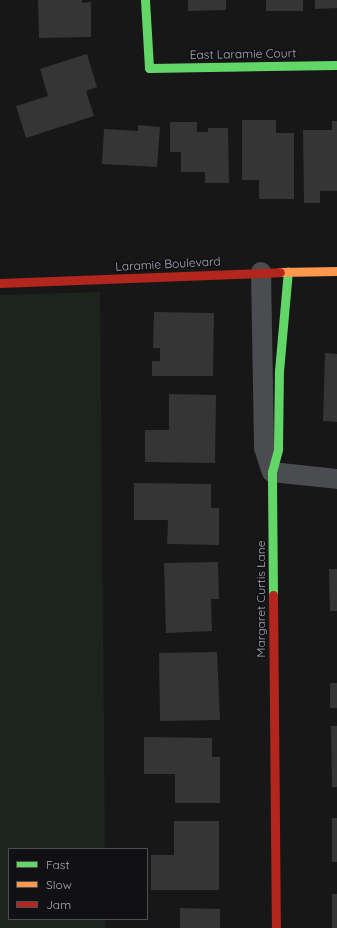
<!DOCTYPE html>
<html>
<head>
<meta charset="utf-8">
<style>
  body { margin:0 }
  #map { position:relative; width:337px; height:928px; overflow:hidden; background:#171717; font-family:Quicksand,sans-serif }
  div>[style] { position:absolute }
  .green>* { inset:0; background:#1d241e }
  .building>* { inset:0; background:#353536 }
  .street>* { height:20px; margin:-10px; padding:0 10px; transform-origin:10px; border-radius:10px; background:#4b4c50 }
  .fast>* { height:9px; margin:-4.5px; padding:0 4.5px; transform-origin:4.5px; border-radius:4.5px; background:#63d668 }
  .slow>* { height:9px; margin:-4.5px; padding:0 4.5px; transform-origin:4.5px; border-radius:4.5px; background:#ff974d }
  .jam>* { height:9px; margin:-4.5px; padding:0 4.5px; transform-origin:4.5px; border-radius:4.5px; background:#b3261e }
  span { translate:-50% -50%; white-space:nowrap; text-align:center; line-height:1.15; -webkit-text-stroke:3.5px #111113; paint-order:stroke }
  .street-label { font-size:12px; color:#a8adb8 }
  .legend { position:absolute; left:8px; top:848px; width:140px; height:72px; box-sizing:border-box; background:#111113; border:1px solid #4d4f55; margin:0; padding:5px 7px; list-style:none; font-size:12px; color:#a8adb8 }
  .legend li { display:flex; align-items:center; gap:8px; height:20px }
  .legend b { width:20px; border:1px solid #4d4f55 }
</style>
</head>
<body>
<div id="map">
  <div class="green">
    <i style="clip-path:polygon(100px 292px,105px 849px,9px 849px,9px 919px,105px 919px,106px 928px,0 928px,0 295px)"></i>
  </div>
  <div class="building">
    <i style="clip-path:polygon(38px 0,82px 0,82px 3px,91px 2px,91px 37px,39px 38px)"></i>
    <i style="clip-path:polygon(188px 0,226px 0,226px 10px,188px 11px)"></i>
    <i style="clip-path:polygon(266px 0,303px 0,303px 11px,266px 11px)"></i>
    <i style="clip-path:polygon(315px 0,337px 0,337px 8px,315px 9px)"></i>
    <i style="clip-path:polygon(87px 54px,97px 87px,86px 91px,94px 116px,26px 138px,16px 106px,48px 96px,40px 69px)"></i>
    <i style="clip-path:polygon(242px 120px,276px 120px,276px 133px,294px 133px,294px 199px,259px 199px,259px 180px,242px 180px)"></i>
    <i style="clip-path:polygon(332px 121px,337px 121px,337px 191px,320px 191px,320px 203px,304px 203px,303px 130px,332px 130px)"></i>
    <i style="clip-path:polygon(170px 122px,197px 122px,197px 132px,208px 132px,208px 128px,228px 128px,229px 183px,205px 183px,205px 172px,181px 172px,181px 152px,170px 152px)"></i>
    <i style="clip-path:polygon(138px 125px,160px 127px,157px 167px,102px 164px,104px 129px,138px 131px)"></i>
    <i style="clip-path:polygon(154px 312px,214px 313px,213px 376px,152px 376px,152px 361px,160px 361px,160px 348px,153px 348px)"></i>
    <i style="clip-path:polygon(325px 353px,337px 354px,337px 422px,323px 421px)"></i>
    <i style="clip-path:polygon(169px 394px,216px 395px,215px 463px,145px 462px,145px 430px,169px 430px)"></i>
    <i style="clip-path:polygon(134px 483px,211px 484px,211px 508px,219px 508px,219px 545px,167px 544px,168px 520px,134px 520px)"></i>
    <i style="clip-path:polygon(218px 562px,219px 599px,211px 599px,212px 631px,166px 633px,164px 563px)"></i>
    <i style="clip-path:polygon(329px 569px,337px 569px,337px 611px,330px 611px)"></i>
    <i style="clip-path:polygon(217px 652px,220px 720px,160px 721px,159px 653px)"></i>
    <i style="clip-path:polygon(330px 683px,337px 683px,337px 708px,330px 708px)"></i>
    <i style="clip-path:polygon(331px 726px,337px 726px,337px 787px,332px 787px)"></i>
    <i style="clip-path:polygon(144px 737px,212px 738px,212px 757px,220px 757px,220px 803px,175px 803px,175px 774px,144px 774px)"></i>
    <i style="clip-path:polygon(332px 818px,337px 818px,337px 862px,332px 862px)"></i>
    <i style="clip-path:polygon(174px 821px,219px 821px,219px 890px,151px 890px,151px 855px,174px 855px)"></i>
    <i style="clip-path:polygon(332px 894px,337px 894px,337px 928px,332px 928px)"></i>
    <i style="clip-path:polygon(180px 908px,220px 909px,220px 928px,180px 928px)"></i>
  </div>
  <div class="street">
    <i style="left:261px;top:272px;width:176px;rotate:89deg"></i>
    <i style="left:264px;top:448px;width:25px;rotate:72deg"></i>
    <i style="left:272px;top:472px;width:65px;rotate:6.1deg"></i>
  </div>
  <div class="fast">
    <i style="left:145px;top:0;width:68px;rotate:86.6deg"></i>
    <i style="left:149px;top:68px;width:188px;rotate:-0.9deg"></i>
    <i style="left:273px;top:595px;width:123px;rotate:-90.5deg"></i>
    <i style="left:272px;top:472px;width:24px;rotate:-75deg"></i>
    <i style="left:278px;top:449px;width:78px;rotate:-89.3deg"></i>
    <i style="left:279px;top:371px;width:100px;rotate:-84.9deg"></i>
  </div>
  <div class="slow">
    <i style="left:280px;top:272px;width:57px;rotate:-1deg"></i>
  </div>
  <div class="jam">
    <i style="left:0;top:283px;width:280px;rotate:-2.2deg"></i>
    <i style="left:273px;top:595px;width:333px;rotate:89.5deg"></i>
  </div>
  <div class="street-label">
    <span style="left:243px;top:54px;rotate:-1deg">East Laramie Court</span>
    <span style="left:168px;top:264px;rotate:-3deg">Laramie Boulevard</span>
    <span style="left:261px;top:599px;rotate:-90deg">Margaret Curtis Lane</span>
  </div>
  <ul class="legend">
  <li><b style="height:5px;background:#63d668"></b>Fast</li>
  <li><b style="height:5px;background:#ff974d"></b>Slow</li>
  <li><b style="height:5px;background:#b3261e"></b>Jam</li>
  </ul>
</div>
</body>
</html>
